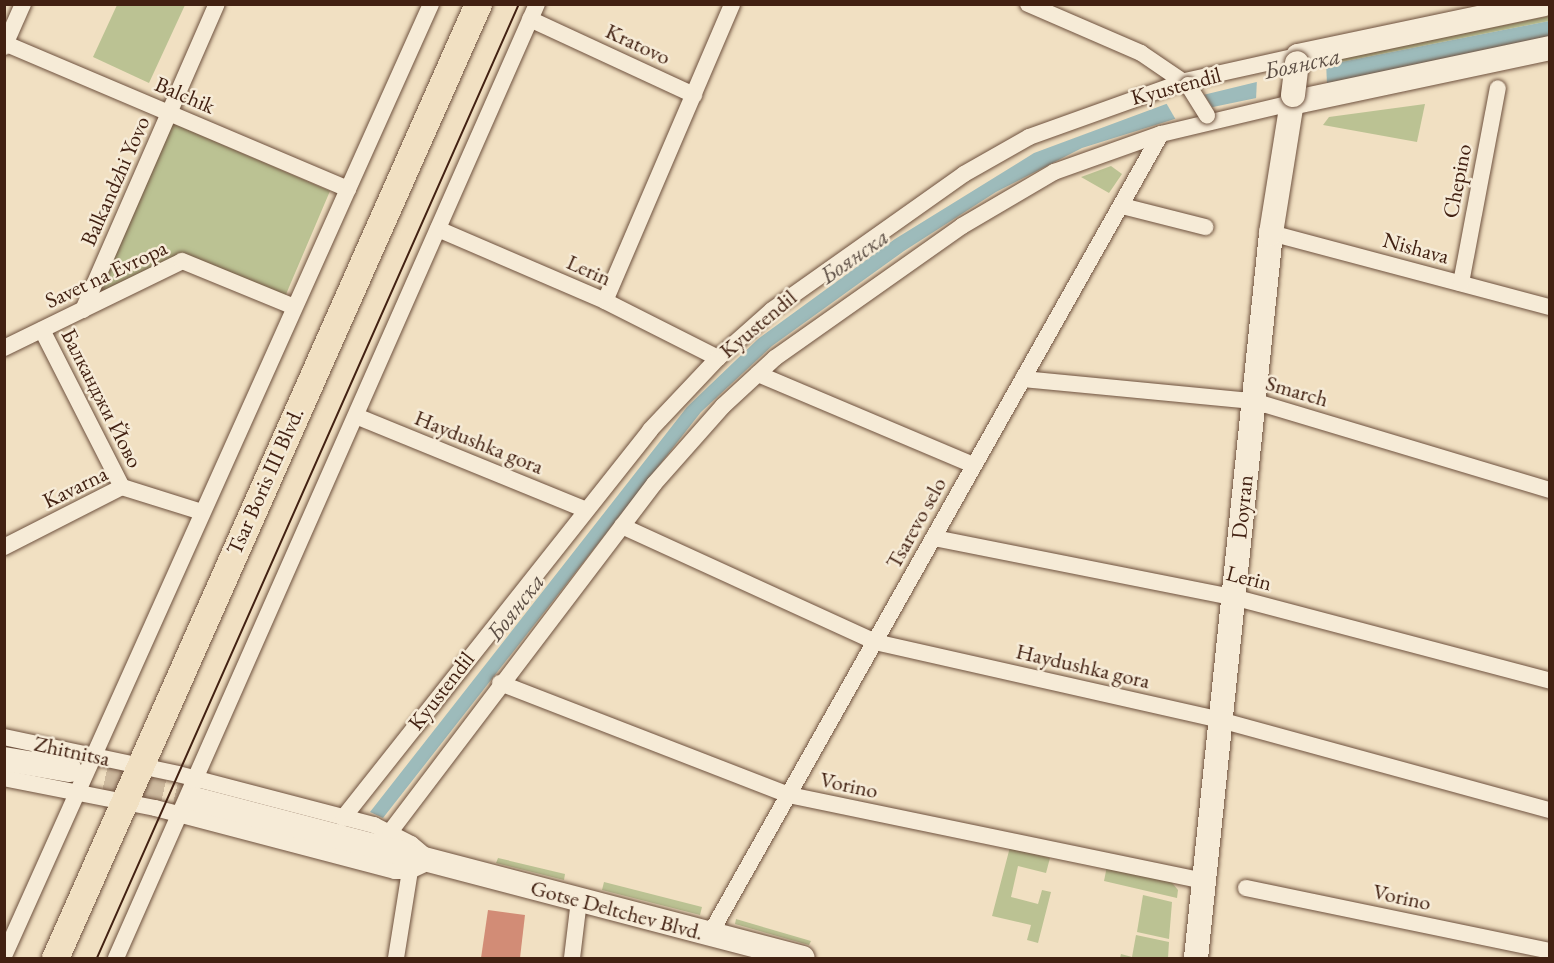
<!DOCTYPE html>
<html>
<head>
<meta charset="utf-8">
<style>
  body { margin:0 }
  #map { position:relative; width:1554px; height:963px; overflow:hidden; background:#f1e0c2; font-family:"EB Garamond",serif }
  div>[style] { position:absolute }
  .green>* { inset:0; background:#bbc293 }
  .water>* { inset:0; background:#9dbbbb }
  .pier>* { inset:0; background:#f1e0c2 }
  .building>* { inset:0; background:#d28c76 }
  .secondary-tunnel>* { height:24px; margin-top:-12px; transform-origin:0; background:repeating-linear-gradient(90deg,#ceba9f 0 24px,transparent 0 36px) }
  .roads { filter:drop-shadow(0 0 2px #6e513e) drop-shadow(0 0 2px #6e513e) }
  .street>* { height:16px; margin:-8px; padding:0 8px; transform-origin:8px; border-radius:8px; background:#f6ebd7 }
  .secondary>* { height:24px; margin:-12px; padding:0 12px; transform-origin:12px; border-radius:12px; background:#f6ebd7 }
  .primary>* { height:27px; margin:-13.5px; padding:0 13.5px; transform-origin:13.5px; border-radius:13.5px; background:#f1e0c2 }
  .tram>* { height:1.5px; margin:-0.75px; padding:0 0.75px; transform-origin:0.75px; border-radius:0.75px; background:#422112 }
  .bridges { filter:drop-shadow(0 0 2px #6e513e) drop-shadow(0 0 2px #6e513e) }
  .street-bridge>* { height:16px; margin:-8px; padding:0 8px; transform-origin:8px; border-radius:8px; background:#f6ebd7 }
  .secondary-bridge>* { height:24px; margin:-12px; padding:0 12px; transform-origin:12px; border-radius:12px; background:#f6ebd7 }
  span { translate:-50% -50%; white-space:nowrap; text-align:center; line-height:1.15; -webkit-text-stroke:5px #f6ebd7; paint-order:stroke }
  .street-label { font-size:22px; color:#422112 }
  .water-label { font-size:24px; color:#5d4f45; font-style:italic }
  .frame { position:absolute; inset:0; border:6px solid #422112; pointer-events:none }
</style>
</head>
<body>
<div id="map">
  <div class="green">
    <i style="clip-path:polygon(117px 5px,185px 5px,149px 83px,93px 57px)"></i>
    <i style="clip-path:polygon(1549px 16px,1549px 21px,1326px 65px,1326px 61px)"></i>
    <i style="clip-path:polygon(1425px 104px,1417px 142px,1323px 125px,1329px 117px)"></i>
    <i style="clip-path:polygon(172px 123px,330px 191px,284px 299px,182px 255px,97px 295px)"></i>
    <i style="clip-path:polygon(1111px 166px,1122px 174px,1109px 193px,1081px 177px)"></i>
    <i style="clip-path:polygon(1010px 847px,1050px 858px,1046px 873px,1018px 866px,1011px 897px,1038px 904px,1042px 890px,1051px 892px,1038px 943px,1027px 940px,1031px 925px,992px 916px)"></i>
    <i style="clip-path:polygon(498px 858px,565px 874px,564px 880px,496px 863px)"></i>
    <i style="clip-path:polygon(1107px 866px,1169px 879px,1178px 890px,1177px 898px,1104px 881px)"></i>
    <i style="clip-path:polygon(604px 882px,702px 907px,700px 915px,602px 890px)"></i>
    <i style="clip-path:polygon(1143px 895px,1172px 902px,1169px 939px,1137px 932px)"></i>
    <i style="clip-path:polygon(736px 919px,811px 941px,809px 945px,735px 924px)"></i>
    <i style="clip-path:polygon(1136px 935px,1169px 942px,1168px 958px,1120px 958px,1121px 954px,1132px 957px)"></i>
  </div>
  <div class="water">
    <i style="clip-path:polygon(1549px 21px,1549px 37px,1213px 107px,1082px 148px,996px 192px,904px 251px,772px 346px,701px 412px,383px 818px,370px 812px,687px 407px,758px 339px,895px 239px,1034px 153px,1166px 104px,1326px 65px)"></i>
  </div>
  <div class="pier">
    <i style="clip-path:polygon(1326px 62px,1327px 84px,1256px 100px,1257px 78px)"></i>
    <i style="clip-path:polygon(1202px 91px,1214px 110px,1176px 120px,1165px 101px)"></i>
  </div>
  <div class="building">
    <i style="clip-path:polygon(488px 910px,525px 915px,520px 958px,481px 958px)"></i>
  </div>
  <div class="secondary-tunnel">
    <i style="left:70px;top:770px;width:128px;rotate:13.1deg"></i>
  </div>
  <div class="roads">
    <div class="street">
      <i style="left:1028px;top:4px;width:123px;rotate:23.4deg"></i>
      <i style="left:1141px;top:53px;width:57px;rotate:34.2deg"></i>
      <i style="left:530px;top:19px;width:181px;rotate:24.9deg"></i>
      <i style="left:4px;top:43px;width:374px;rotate:23deg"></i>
      <i style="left:4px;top:47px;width:47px;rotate:-66.2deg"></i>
      <i style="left:1122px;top:206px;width:86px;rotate:14.2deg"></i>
      <i style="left:438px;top:229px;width:182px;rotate:23.3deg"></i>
      <i style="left:605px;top:301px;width:127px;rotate:26.8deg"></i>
      <i style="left:1271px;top:233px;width:289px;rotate:14.9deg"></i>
      <i style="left:1461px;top:283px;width:198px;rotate:-79.3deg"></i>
      <i style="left:605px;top:301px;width:323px;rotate:-66.8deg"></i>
      <i style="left:83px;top:310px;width:334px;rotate:-66.4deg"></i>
      <i style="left:42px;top:330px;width:176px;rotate:63deg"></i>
      <i style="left:4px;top:348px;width:198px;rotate:-26deg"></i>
      <i style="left:182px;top:261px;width:121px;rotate:22.3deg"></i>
      <i style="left:758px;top:374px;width:233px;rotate:22.9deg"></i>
      <i style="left:1023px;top:379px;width:231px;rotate:5.5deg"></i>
      <i style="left:1253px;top:401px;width:310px;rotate:16.7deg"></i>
      <i style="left:356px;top:416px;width:248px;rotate:22.2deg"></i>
      <i style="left:622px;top:526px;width:278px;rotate:24.6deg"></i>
      <i style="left:875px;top:642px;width:354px;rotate:12.7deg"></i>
      <i style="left:1220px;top:720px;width:342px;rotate:15.3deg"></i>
      <i style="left:934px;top:538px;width:305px;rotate:11.2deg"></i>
      <i style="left:1233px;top:597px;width:328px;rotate:14.8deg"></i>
      <i style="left:4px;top:547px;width:132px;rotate:-27deg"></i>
      <i style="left:122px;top:487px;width:84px;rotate:17.4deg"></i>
      <i style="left:500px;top:683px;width:310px;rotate:21.2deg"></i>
      <i style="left:789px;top:795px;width:424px;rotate:11.7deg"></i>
      <i style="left:4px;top:737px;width:178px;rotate:12deg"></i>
      <i style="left:178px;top:774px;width:203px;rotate:14.6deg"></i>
      <i style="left:374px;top:825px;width:42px;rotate:27.2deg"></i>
      <i style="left:411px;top:844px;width:26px;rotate:40deg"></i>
      <i style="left:431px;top:861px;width:23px;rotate:155deg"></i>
      <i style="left:410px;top:871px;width:15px;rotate:180deg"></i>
      <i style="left:395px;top:871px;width:248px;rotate:-165.3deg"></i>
      <i style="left:155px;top:808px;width:154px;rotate:-168.8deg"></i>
      <i style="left:343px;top:818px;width:495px;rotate:-51.6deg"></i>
      <i style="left:650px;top:430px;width:99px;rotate:-46.6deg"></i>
      <i style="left:718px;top:358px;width:72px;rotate:-41.6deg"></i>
      <i style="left:772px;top:310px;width:235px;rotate:-35.3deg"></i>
      <i style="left:964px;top:174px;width:75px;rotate:-29.6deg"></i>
      <i style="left:1029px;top:137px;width:166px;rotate:-19.7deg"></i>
      <i style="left:1185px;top:81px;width:116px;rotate:-12.5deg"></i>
      <i style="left:390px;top:832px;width:437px;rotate:-52.8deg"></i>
      <i style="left:654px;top:484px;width:104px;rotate:-48.5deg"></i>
      <i style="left:723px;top:406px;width:71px;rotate:-42.7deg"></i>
      <i style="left:775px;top:358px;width:229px;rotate:-35.2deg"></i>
      <i style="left:962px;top:226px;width:107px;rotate:-30.4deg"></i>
      <i style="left:1054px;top:172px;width:114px;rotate:-19.6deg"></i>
      <i style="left:1161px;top:134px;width:134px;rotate:-13.4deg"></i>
      <i style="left:1246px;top:888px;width:310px;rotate:11.7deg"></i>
      <i style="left:710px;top:934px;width:918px;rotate:-60.59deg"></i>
      <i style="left:4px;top:956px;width:1043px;rotate:-65.84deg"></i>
      <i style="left:116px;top:958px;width:1043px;rotate:-66.19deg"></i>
      <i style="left:396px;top:958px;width:88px;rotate:-80.9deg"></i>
      <i style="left:572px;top:958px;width:58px;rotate:-83.1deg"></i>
    </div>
    <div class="secondary">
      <i style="left:1297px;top:63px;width:7px;rotate:-82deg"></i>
      <i style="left:1298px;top:56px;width:251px;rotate:-11.9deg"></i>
      <i style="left:1291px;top:103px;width:265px;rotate:-12deg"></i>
      <i style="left:4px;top:759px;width:67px;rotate:9.5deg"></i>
      <i style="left:195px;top:799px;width:628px;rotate:14.66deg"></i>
      <i style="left:1196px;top:958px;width:729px;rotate:-84.09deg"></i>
      <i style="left:1271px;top:233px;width:140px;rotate:-80.9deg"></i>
    </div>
    <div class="primary">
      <i style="left:55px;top:958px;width:1044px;rotate:-66.09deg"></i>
    </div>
  </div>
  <div class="tram">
    <i style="left:97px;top:958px;width:1043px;rotate:-66.14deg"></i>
  </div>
  <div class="bridges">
    <div class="street-bridge">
      <i style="left:1188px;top:85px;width:36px;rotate:58deg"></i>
    </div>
    <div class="secondary-bridge">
      <i style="left:1293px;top:95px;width:32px;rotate:-83deg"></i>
    </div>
  </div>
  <div class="street-label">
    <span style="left:638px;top:44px;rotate:25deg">Kratovo</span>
    <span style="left:1176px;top:86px;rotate:-15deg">Kyustendil</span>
    <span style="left:185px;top:95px;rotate:23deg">Balchik</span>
    <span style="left:115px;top:181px;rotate:-66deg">Balkandzhi Yovo</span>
    <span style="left:1457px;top:181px;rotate:-79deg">Chepino</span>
    <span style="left:1416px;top:248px;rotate:15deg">Nishava</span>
    <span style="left:589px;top:270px;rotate:24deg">Lerin</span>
    <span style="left:106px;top:274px;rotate:-25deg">Savet na Evropa</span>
    <span style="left:758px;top:324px;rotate:-40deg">Kyustendil</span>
    <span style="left:1297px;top:391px;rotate:16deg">Smarch</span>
    <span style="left:102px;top:398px;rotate:63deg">Балканджи Йово</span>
    <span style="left:479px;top:442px;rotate:22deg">Haydushka gora</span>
    <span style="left:265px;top:481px;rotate:-66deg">Tsar Boris III Blvd.</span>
    <span style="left:75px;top:487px;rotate:-26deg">Kavarna</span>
    <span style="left:1242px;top:507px;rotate:-84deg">Doyran</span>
    <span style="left:916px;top:523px;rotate:-61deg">Tsarevo selo</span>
    <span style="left:1249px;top:578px;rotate:14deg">Lerin</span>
    <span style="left:1083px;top:666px;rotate:13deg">Haydushka gora</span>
    <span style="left:441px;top:691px;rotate:-52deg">Kyustendil</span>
    <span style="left:72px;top:751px;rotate:12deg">Zhitnitsa</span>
    <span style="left:849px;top:785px;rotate:12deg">Vorino</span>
    <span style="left:1402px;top:897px;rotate:12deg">Vorino</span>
    <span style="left:617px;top:910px;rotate:15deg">Gotse Deltchev Blvd.</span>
  </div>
  <div class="water-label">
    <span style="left:1302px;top:63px;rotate:-12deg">Боянска</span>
    <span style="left:854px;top:256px;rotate:-35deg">Боянска</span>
    <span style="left:515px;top:607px;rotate:-52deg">Боянска</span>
  </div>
  <div class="frame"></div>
</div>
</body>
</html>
